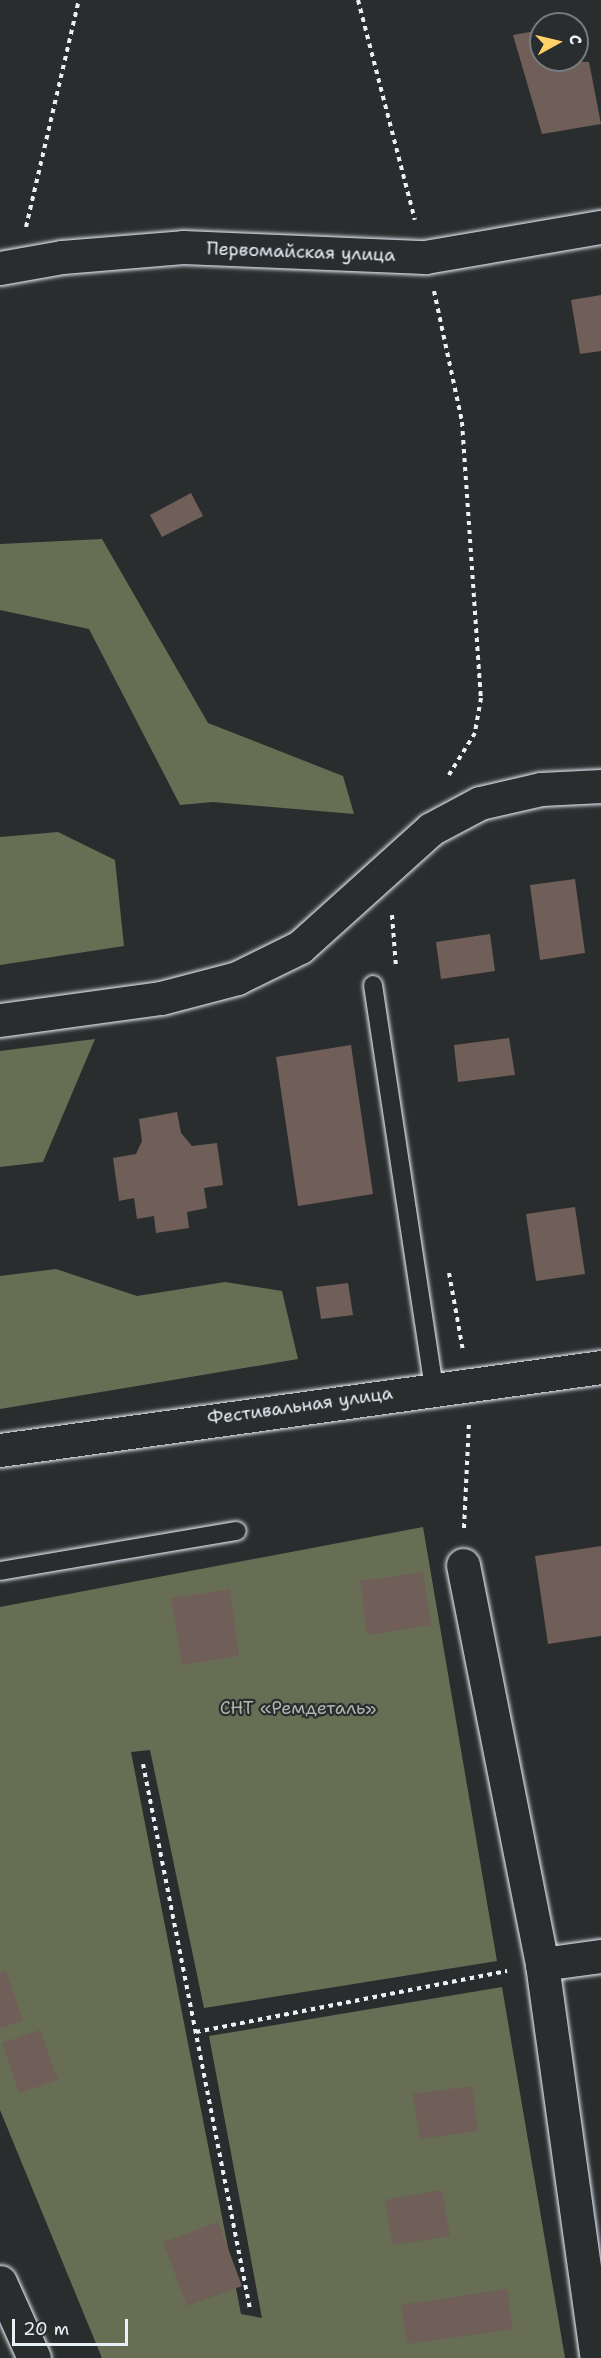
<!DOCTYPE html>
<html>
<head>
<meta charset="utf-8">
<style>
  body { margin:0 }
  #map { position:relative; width:601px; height:2358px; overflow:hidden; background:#2a2d2e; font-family:"Shantell Sans",sans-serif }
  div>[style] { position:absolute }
  .green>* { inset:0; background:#676e54 }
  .building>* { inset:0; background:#705f59 }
  .path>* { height:4px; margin-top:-2px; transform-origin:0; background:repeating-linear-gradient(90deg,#e8f1f8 0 4.5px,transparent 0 9px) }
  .roads { filter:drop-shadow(0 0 2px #e8f1f8) drop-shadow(0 0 2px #e8f1f8) }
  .service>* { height:18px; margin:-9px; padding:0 9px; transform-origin:9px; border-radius:9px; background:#2a2d2e }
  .minor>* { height:33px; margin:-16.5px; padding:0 16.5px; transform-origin:16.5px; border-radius:16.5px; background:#2a2d2e }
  span { translate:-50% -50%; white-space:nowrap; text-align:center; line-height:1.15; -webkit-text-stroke:4.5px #2a2d2e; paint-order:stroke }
  .street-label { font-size:18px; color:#e8f1f8 }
  .park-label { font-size:18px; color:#aeb6ae }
  .north { position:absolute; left:529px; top:12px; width:60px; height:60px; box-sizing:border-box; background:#2a2d2e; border:2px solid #767b7f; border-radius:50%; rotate:82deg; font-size:16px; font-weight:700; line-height:24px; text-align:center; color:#e8f1f8 }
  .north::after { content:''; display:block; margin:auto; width:21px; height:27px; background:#ffd166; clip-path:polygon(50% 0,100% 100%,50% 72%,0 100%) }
  .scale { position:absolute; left:12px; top:2319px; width:116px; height:27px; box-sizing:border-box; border:3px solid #e8f1f8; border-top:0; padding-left:8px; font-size:18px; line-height:21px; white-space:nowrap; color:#e8f1f8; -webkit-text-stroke:4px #2a2d2e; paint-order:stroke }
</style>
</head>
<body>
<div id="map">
  <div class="green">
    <i style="clip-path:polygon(102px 539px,208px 723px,343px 776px,354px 814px,213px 802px,180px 805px,89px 629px,0 610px,0 544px)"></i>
    <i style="clip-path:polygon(58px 832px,115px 860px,124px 946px,0 965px,0 837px)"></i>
    <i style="clip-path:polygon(95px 1039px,43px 1162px,0 1167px,0 1051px)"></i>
    <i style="clip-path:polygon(56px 1269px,137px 1296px,225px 1282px,282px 1291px,298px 1359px,0 1409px,0 1276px)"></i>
    <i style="clip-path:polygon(423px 1527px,497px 1961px,204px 2008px,150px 1750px,131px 1752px,241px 2314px,262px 2318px,209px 2036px,502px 1987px,565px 2358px,102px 2358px,0 2110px,0 1607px)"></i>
  </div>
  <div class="building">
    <i style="clip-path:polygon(541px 30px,541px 60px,589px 62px,601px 124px,542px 134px,513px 35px)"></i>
    <i style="clip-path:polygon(601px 295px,601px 351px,580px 354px,571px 300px)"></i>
    <i style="clip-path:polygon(191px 493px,203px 516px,162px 537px,150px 515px)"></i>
    <i style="clip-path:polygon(575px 879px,585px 953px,540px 960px,530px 885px)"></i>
    <i style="clip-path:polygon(490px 934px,495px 971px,441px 979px,436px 942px)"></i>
    <i style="clip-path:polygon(509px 1038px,515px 1075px,458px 1082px,454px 1045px)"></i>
    <i style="clip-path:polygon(351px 1045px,373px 1194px,298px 1206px,276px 1057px)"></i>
    <i style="clip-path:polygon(177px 1112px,181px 1133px,192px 1146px,217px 1143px,223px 1185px,204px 1188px,207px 1208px,187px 1212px,189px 1228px,156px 1233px,154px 1216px,137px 1219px,134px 1198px,119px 1201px,113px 1158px,136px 1154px,142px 1141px,139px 1119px)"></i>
    <i style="clip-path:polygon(575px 1207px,585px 1274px,536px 1281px,526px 1214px)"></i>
    <i style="clip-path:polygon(348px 1283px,353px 1315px,321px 1319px,316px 1287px)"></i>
    <i style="clip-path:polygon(601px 1546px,601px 1636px,548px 1644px,535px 1556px)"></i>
    <i style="clip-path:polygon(423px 1572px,431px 1625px,367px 1635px,360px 1581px)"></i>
    <i style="clip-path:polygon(230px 1589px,239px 1656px,182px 1665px,171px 1598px)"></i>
    <i style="clip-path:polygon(6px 1971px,23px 2021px,0 2028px,0 1973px)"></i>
    <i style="clip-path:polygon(40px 2030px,58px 2080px,19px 2093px,2px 2043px)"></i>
    <i style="clip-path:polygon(472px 2086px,478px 2131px,420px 2139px,413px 2094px)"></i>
    <i style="clip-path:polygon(442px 2190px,450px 2236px,393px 2245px,385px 2200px)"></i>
    <i style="clip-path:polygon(218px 2222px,242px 2286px,187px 2306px,163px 2242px)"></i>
    <i style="clip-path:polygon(507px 2289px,513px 2329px,407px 2344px,401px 2305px)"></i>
  </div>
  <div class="path">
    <i style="left:358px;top:0;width:227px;rotate:75.5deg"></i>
    <i style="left:26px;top:227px;width:233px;rotate:-76.9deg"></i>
    <i style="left:434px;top:291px;width:134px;rotate:77.9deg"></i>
    <i style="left:462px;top:422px;width:277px;rotate:86.1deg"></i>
    <i style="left:481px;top:698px;width:36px;rotate:100deg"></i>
    <i style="left:475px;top:733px;width:53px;rotate:121.9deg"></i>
    <i style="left:392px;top:915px;width:52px;rotate:85.6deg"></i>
    <i style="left:449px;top:1273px;width:79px;rotate:79.8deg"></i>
    <i style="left:464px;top:1528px;width:106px;rotate:-87.3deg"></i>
    <i style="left:143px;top:1764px;width:555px;rotate:78.89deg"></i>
    <i style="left:196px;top:2032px;width:317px;rotate:-11.1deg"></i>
  </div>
  <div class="roads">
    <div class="service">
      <i style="left:373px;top:985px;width:407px;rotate:81.4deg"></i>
      <i style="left:0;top:1571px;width:240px;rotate:-9.6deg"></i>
    </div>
    <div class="minor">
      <i style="left:0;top:268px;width:63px;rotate:-10.1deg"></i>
      <i style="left:62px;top:257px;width:121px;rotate:-4.7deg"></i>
      <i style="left:183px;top:247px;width:242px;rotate:2.4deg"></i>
      <i style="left:425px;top:257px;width:179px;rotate:-9.7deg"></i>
      <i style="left:0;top:1020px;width:162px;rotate:-7.8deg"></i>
      <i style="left:161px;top:998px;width:79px;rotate:-14.7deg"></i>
      <i style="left:237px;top:978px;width:70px;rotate:-26.2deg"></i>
      <i style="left:300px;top:947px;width:176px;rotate:-42deg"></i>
      <i style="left:431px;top:829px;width:55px;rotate:-28deg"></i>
      <i style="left:480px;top:803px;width:63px;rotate:-12.9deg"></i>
      <i style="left:541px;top:789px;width:60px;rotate:-2.9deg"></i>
      <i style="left:0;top:1450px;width:607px;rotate:-7.86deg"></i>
      <i style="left:463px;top:1565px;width:407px;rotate:78.8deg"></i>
      <i style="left:542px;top:1964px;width:398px;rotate:82.1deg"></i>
      <i style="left:542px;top:1964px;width:60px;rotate:-7.7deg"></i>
      <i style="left:0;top:2282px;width:83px;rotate:65.9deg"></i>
    </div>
  </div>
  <div class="street-label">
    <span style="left:301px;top:252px;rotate:2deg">Первомайская улица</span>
    <span style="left:300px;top:1406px;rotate:-8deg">Фестивальная улица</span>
  </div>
  <div class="park-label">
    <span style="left:298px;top:1708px">СНТ «Ремдеталь»</span>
  </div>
  <div class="north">С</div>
  <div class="scale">20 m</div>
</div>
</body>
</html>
